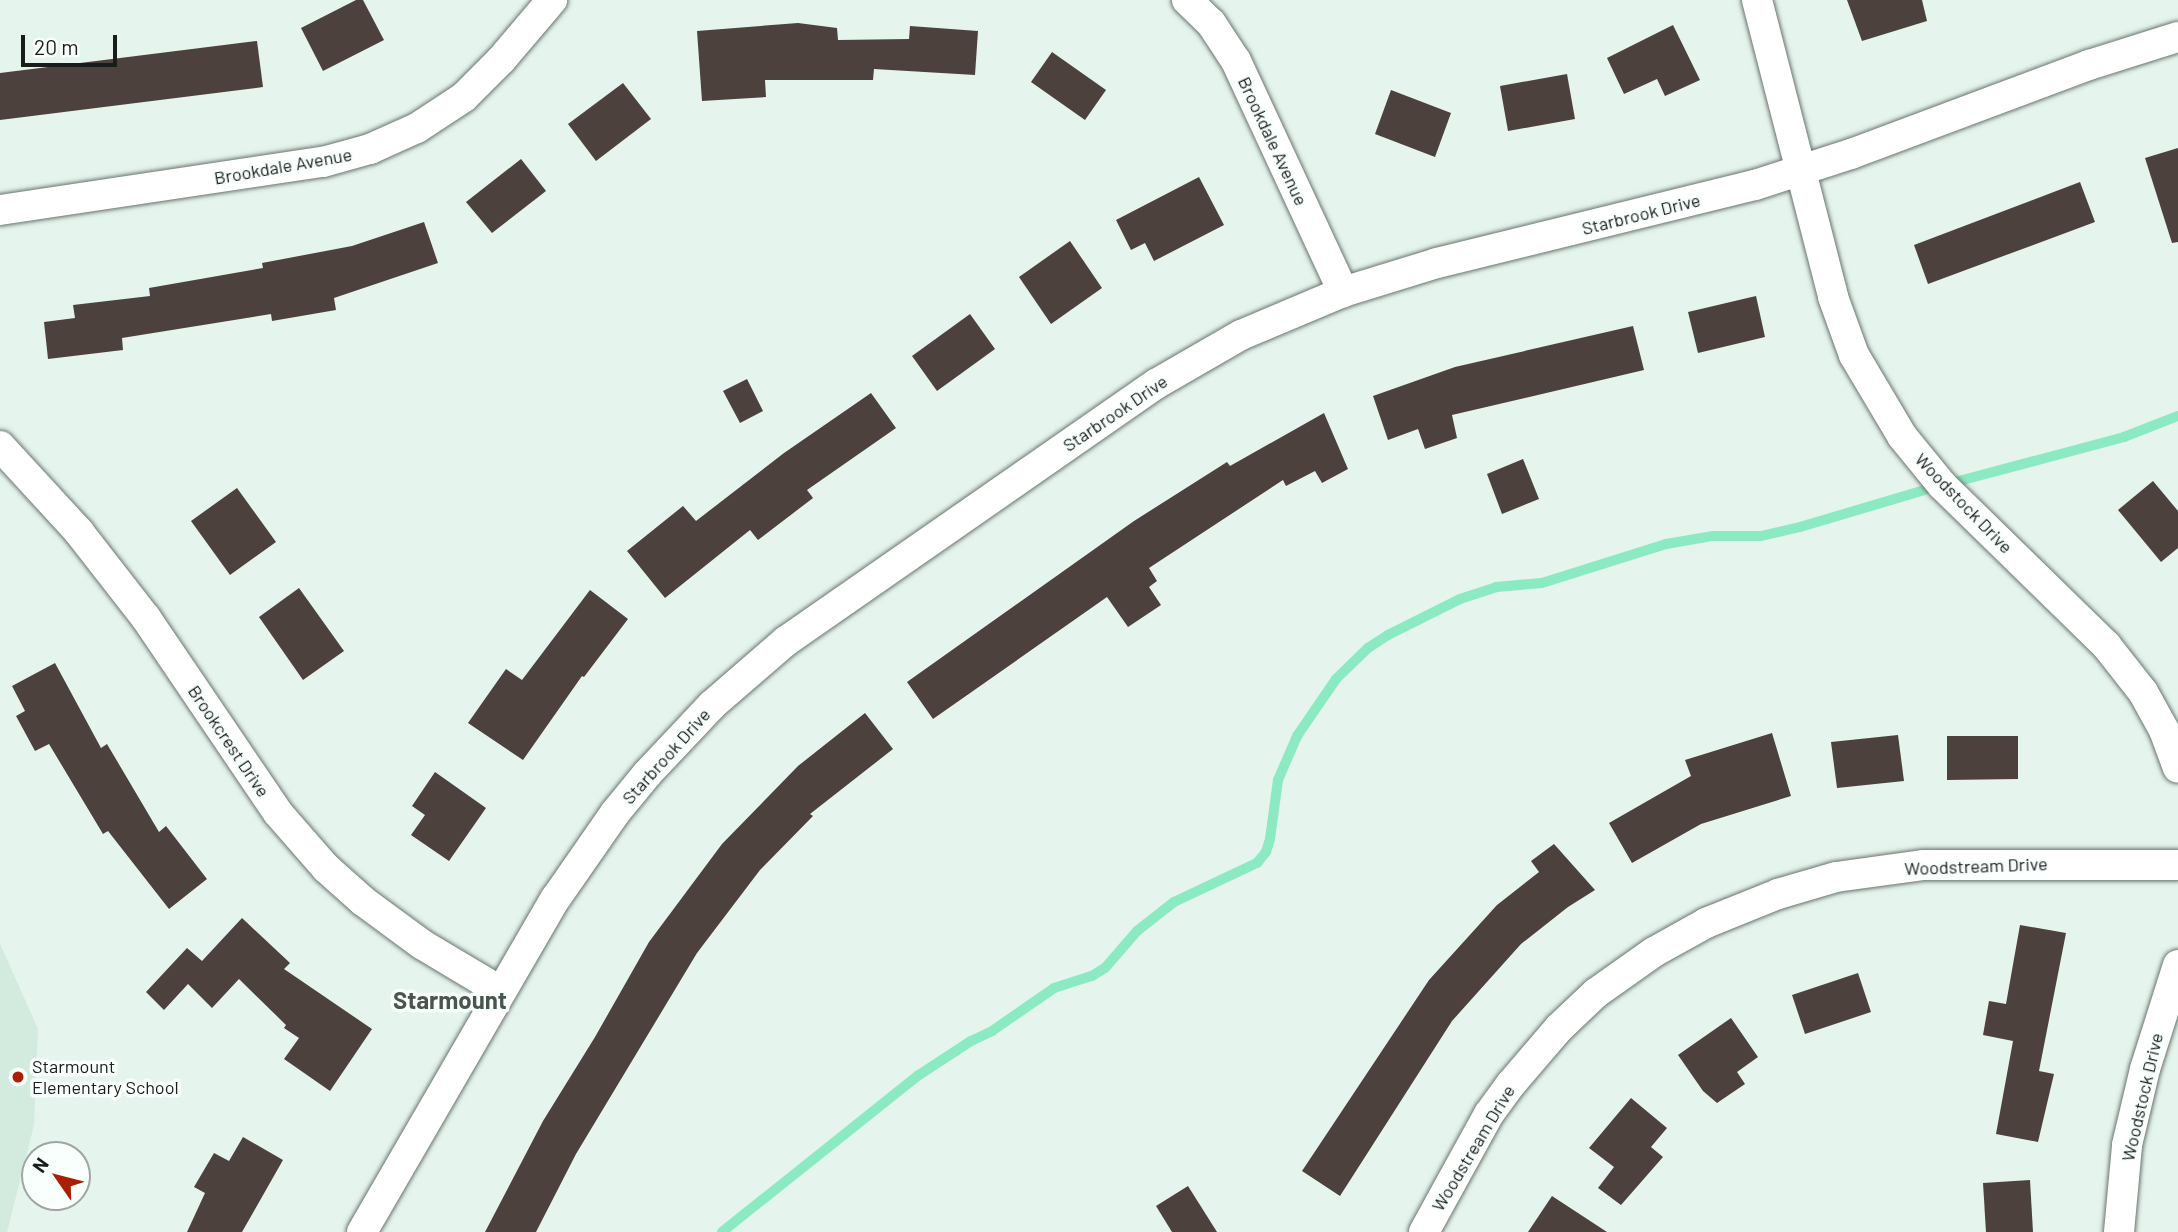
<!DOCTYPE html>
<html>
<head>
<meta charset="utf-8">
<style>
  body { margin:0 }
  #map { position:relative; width:2178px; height:1232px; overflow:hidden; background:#e5f4ec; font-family:Barlow,sans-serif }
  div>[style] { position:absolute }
  .built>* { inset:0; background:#d3eadf }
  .stream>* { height:10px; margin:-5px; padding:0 5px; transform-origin:5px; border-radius:5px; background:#8ceac2 }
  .building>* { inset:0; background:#4d413e }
  .roads { filter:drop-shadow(0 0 2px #69756f) drop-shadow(0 0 2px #69756f) }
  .minor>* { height:30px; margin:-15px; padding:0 15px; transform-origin:15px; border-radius:15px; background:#fff }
  .dots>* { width:19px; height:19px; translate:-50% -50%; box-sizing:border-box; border:4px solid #f9fffc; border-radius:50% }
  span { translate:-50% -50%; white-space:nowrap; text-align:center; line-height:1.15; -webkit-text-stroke:7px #f9fffc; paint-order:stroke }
  .street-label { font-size:18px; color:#181d1b }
  .poi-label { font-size:18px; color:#181d1b }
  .left { translate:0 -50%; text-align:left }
  .district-label { font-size:24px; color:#49554f; font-weight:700 }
  .north { position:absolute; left:21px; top:1141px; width:70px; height:70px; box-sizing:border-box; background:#f9fffc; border:2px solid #9fa5a2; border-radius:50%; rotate:305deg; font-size:19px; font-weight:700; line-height:28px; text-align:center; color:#181d1b }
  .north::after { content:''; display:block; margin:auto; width:24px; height:32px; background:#ac1e02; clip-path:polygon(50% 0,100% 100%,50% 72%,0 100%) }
  .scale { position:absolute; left:21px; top:35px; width:96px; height:32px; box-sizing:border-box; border:4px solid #181d1b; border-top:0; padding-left:9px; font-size:21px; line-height:24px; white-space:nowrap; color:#181d1b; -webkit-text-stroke:5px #f9fffc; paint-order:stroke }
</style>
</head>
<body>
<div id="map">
  <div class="built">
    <i style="clip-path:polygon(0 944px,38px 1029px,34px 1125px,7px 1232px,0 1232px)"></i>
  </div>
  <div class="stream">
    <i style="left:1959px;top:481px;width:171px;rotate:-14.9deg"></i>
    <i style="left:2124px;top:437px;width:58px;rotate:-21.3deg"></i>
    <i style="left:722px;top:1232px;width:252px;rotate:-38.6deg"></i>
    <i style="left:919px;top:1075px;width:62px;rotate:-33.2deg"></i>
    <i style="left:971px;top:1041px;width:23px;rotate:-25deg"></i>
    <i style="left:992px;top:1031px;width:75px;rotate:-34.7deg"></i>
    <i style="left:1054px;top:988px;width:40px;rotate:-18deg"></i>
    <i style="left:1092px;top:976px;width:15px;rotate:-32deg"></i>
    <i style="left:1105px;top:968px;width:49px;rotate:-49.1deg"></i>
    <i style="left:1137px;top:931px;width:47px;rotate:-38.1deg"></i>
    <i style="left:1174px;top:902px;width:92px;rotate:-25.2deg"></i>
    <i style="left:1257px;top:863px;width:14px;rotate:-51deg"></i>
    <i style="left:1266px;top:852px;width:14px;rotate:-73deg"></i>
    <i style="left:1270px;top:839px;width:60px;rotate:-82.3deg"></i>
    <i style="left:1278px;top:780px;width:48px;rotate:-66.6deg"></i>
    <i style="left:1297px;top:736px;width:69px;rotate:-55.6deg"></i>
    <i style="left:1336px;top:679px;width:45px;rotate:-44.1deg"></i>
    <i style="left:1368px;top:648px;width:24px;rotate:-33deg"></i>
    <i style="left:1388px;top:635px;width:80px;rotate:-26.6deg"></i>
    <i style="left:1460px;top:599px;width:38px;rotate:-18deg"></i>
    <i style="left:1496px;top:587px;width:46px;rotate:-5deg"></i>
    <i style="left:1542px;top:583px;width:130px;rotate:-17.5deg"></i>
    <i style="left:1666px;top:544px;width:48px;rotate:-9.7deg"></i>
    <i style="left:1713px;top:536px;width:48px"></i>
    <i style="left:1761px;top:536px;width:40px;rotate:-13deg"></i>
    <i style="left:1800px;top:527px;width:130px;rotate:-16.5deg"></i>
  </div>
  <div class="building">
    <i style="clip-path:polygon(356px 0,363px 0,384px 40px,323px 71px,301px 28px)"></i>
    <i style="clip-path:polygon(1847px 0,1922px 0,1927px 21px,1862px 41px)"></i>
    <i style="clip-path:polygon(798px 23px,837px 28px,838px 40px,909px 39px,910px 26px,978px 31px,975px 75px,874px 69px,873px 80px,765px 80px,766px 97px,702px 101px,697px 31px)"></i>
    <i style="clip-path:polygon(1673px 25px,1700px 80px,1665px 96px,1657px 79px,1624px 94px,1607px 58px)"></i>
    <i style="clip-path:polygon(257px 41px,263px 87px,0 120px,0 73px)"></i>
    <i style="clip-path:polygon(1052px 52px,1106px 90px,1085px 120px,1031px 82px)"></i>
    <i style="clip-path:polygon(1567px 74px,1575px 119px,1508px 131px,1500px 86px)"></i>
    <i style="clip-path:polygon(623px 83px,651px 119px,596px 161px,568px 124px)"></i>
    <i style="clip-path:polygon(1391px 90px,1451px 113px,1435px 157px,1375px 134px)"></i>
    <i style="clip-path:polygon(2178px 148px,2178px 242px,2172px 243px,2145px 158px)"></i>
    <i style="clip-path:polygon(521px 159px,546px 191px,492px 233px,466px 202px)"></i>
    <i style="clip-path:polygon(1199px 177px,1224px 225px,1154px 261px,1145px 243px,1131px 250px,1116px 220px)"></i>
    <i style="clip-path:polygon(2080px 182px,2095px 222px,1928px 284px,1914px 245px)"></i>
    <i style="clip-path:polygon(424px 222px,438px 263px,334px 298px,336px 310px,272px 321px,271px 314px,122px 338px,123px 350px,48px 359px,44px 322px,75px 318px,73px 305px,150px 296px,149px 288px,263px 268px,262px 263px,352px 246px)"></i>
    <i style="clip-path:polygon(1070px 241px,1102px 288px,1051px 324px,1019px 277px)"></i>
    <i style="clip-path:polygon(1756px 296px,1765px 337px,1698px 353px,1688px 312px)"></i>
    <i style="clip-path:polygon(970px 314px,995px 349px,937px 391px,912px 356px)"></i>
    <i style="clip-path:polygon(1633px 326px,1644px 370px,1452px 415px,1457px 438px,1425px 449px,1418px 429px,1388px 440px,1373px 396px,1455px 367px)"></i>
    <i style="clip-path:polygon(747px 379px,763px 411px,740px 423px,723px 391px)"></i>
    <i style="clip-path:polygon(871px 393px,896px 428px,807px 490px,813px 498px,758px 540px,750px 530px,665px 598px,627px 551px,683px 506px,696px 521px,784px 453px)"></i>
    <i style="clip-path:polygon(1324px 413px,1348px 469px,1322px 483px,1315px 471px,1286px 486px,1283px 480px,1149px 568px,1157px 581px,1149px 587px,1161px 605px,1128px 627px,1107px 597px,933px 719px,907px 682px,1134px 521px,1227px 462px,1230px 466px)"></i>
    <i style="clip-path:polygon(1523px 459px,1539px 499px,1502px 514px,1487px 474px)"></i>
    <i style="clip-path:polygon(2153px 481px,2178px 511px,2178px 548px,2161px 562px,2118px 510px)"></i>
    <i style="clip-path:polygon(237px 488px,276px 542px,230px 575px,191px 521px)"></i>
    <i style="clip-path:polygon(299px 588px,344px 651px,303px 680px,259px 617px)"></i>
    <i style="clip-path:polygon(590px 590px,628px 619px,584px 677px,582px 676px,523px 760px,468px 723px,506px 669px,522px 680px)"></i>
    <i style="clip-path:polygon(55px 663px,101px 748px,107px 744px,159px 832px,166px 826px,207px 879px,169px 909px,108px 831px,103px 834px,49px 744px,35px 751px,16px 716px,25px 711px,12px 686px)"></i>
    <i style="clip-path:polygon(865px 713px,893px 749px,810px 814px,813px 816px,760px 870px,697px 953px,576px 1154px,536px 1232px,485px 1232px,543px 1121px,595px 1037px,649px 942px,722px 844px,798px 766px)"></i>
    <i style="clip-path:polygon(1772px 733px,1791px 796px,1701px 824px,1632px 863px,1609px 823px,1691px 776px,1685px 760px)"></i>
    <i style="clip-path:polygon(1898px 735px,1904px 781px,1837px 788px,1831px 742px)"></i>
    <i style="clip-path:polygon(1947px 736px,2018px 736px,2018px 779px,1947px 780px)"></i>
    <i style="clip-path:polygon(435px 772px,486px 808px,449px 861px,411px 835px,425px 815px,412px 806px)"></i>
    <i style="clip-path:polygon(1554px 844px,1595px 890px,1568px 907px,1521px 944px,1452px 1021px,1340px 1196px,1302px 1171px,1429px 980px,1497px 905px,1539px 872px,1531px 861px)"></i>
    <i style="clip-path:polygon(242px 918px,290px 963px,284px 969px,372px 1029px,330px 1091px,284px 1059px,299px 1038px,284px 1028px,286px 1025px,239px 979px,212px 1008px,188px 984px,164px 1010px,146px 992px,187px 948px,202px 961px)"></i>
    <i style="clip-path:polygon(2020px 925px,2066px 933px,2039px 1071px,2054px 1074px,2038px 1142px,1996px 1134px,2013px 1041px,1983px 1035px,1989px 1001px,2006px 1004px)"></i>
    <i style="clip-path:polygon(1858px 973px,1871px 1012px,1805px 1034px,1792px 995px)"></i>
    <i style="clip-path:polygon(1731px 1018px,1758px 1057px,1737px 1072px,1745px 1084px,1717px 1103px,1703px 1091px,1678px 1055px)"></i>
    <i style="clip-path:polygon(1631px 1098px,1667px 1128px,1651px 1147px,1663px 1157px,1621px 1205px,1598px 1188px,1614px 1167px,1589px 1148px)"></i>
    <i style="clip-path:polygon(243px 1137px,283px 1160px,242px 1232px,187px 1232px,205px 1193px,194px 1187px,214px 1153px,229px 1161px)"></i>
    <i style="clip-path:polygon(2030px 1180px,2033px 1232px,1986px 1232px,1983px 1183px)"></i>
    <i style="clip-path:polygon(1188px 1186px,1217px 1232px,1172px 1232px,1156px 1206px)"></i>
    <i style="clip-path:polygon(1552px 1196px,1607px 1232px,1528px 1232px)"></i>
  </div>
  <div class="roads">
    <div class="minor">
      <i style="left:1187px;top:0;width:33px;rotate:44deg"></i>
      <i style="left:1211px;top:23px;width:45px;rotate:56.7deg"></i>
      <i style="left:1236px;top:61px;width:255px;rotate:65.1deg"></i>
      <i style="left:1757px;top:0;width:307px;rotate:75.6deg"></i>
      <i style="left:1833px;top:297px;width:62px;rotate:70.1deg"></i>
      <i style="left:1854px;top:355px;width:94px;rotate:59.3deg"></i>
      <i style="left:1902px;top:436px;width:63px;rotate:50.8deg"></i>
      <i style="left:1942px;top:485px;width:229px;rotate:44.3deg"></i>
      <i style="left:2106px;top:645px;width:60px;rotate:51.8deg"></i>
      <i style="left:2143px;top:692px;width:43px;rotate:61.1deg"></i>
      <i style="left:2164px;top:730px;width:40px;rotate:69.8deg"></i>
      <i style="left:0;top:210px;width:327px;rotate:-8.5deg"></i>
      <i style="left:323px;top:162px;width:49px;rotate:-15.5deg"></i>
      <i style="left:370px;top:149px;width:51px;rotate:-24.1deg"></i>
      <i style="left:417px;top:128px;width:56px;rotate:-33.4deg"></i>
      <i style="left:464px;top:97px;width:52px;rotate:-45deg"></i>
      <i style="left:501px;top:60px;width:79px;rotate:-49.6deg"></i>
      <i style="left:0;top:446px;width:117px;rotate:47.4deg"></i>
      <i style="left:79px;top:532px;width:109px;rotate:52.1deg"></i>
      <i style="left:146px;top:618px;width:235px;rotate:55.9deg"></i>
      <i style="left:278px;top:813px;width:73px;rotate:48.9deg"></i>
      <i style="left:326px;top:868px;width:50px;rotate:41.7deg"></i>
      <i style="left:363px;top:901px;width:74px;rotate:36.3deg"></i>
      <i style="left:423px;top:945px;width:90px;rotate:30.9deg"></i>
      <i style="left:362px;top:1232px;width:386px;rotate:-59.9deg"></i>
      <i style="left:556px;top:898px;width:103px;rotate:-55.2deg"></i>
      <i style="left:615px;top:813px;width:50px;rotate:-50.6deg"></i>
      <i style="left:647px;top:774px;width:95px;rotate:-46.7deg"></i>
      <i style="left:712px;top:705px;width:98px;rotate:-40.9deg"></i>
      <i style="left:786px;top:641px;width:450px;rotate:-34.8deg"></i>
      <i style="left:1156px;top:384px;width:98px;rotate:-30deg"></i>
      <i style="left:1241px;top:335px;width:111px;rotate:-22.9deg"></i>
      <i style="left:1343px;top:292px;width:98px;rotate:-17.1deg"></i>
      <i style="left:1437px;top:263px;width:327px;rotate:-13.8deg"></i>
      <i style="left:1755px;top:185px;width:101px;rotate:-17.9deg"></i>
      <i style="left:1851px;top:154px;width:254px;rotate:-20.5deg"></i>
      <i style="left:2089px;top:65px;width:93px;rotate:-17.5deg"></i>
      <i style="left:1424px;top:1232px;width:135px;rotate:-61.2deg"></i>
      <i style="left:1489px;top:1114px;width:37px;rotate:-54deg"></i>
      <i style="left:1511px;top:1084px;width:74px;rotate:-49.4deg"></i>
      <i style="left:1559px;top:1028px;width:51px;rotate:-43.4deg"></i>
      <i style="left:1596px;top:993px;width:71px;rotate:-35.3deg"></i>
      <i style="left:1654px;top:952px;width:60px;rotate:-29.1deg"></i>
      <i style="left:1706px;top:923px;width:78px;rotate:-21.9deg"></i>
      <i style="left:1778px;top:894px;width:60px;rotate:-16.3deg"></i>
      <i style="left:1836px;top:877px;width:89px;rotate:-7.8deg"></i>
      <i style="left:1924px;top:865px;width:254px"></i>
      <i style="left:2119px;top:1232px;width:87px;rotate:-84.7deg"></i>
      <i style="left:2127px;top:1145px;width:78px;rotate:-76.7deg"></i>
      <i style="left:2145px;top:1069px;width:109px;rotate:-72.4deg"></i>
    </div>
  </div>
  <div class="dots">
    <i style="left:18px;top:1077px;background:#ac1e02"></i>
  </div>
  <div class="street-label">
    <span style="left:1273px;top:141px;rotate:65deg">Brookdale Avenue</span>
    <span style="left:283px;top:166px;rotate:-10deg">Brookdale Avenue</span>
    <span style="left:1641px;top:214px;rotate:-14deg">Starbrook Drive</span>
    <span style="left:1115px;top:413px;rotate:-34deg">Starbrook Drive</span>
    <span style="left:1964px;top:503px;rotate:46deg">Woodstock Drive</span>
    <span style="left:229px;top:741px;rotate:56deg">Brookcrest Drive</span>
    <span style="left:666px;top:756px;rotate:-48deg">Starbrook Drive</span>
    <span style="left:1976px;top:866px;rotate:-2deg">Woodstream Drive</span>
    <span style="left:2142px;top:1097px;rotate:-77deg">Woodstock Drive</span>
    <span style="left:1473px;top:1148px;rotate:-59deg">Woodstream Drive</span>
  </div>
  <div class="poi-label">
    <span class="left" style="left:32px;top:1077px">Starmount<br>Elementary School</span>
  </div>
  <div class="district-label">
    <span style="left:450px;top:1000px">Starmount</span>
  </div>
  <div class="north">N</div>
  <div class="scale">20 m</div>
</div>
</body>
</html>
